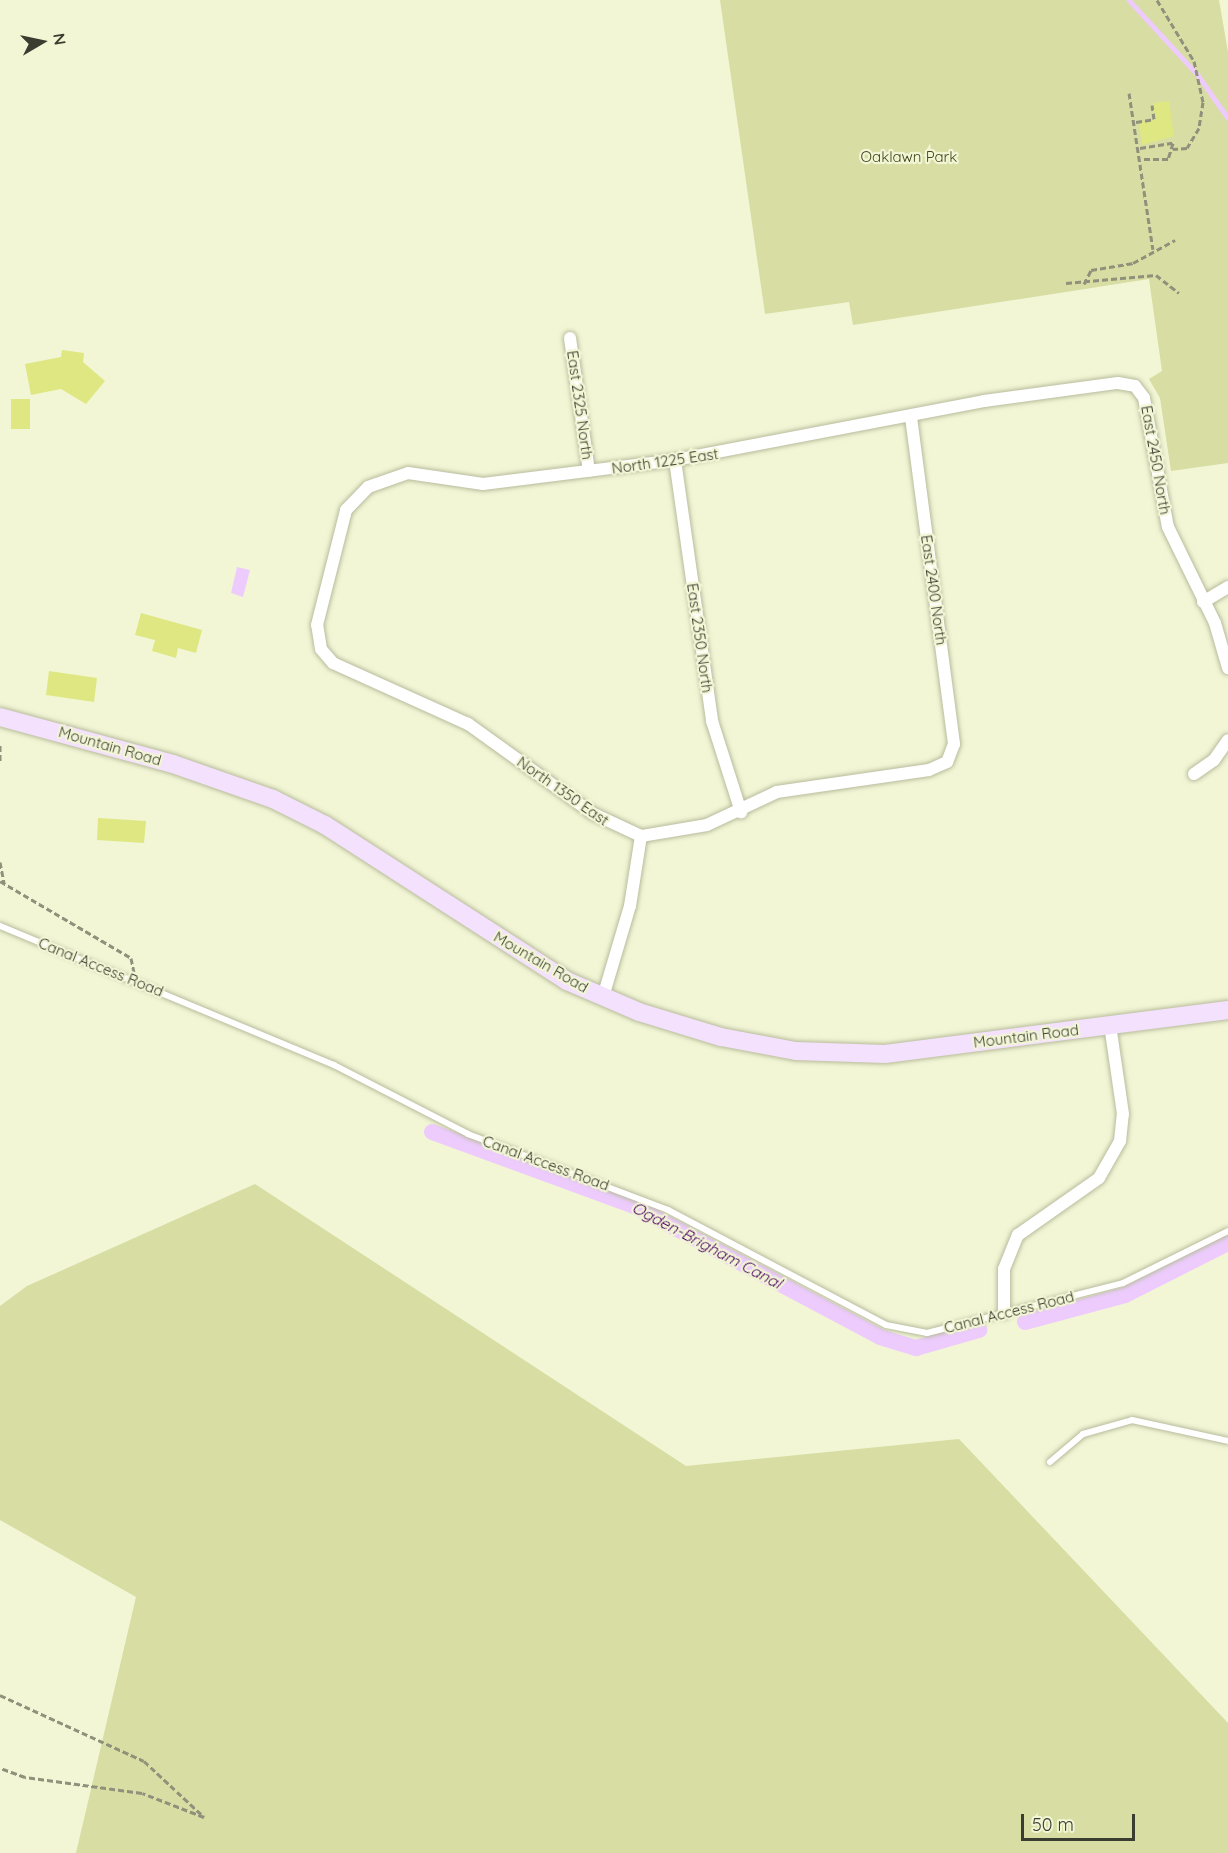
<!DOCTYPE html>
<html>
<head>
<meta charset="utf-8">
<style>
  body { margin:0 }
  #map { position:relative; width:1228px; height:1853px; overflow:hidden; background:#f2f6d5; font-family:Quicksand,sans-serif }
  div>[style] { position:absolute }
  .green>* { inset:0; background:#d7dda3 }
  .water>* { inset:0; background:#edccfd }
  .stream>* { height:4.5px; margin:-2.25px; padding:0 2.25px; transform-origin:2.25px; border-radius:2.25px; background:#edccfd }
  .canal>* { height:16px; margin:-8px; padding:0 8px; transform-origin:8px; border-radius:8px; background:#edccfd }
  .building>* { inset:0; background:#dfe783 }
  .path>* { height:3px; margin-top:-1.5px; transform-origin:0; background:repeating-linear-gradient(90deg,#8f917b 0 6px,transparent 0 9px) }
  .roads { filter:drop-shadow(0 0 2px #b8bc9d) drop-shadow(0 0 2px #b8bc9d) }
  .lane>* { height:6px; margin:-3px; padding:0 3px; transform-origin:3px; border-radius:3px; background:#fff }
  .street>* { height:12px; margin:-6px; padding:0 6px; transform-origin:6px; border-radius:6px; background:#fff }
  .secondary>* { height:18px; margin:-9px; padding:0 9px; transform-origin:9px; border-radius:9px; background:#f4e1fd }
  span { translate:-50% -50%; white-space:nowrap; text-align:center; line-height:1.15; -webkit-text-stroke:4.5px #f2f6d5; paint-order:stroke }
  .park-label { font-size:15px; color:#44461d }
  .street-label { font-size:15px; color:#3b3d30 }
  .water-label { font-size:16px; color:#4c0065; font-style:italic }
  .north { position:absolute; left:12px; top:12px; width:60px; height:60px; -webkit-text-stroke:4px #f2f6d5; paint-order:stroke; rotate:81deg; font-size:16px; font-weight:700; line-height:24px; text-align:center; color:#3b3d30 }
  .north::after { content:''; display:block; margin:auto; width:21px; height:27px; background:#3b3d30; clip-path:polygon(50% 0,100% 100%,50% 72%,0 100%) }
  .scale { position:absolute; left:1021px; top:1814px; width:114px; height:27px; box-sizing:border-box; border:3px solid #3b3d30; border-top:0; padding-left:8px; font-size:18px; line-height:21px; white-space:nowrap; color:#3b3d30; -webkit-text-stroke:4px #f2f6d5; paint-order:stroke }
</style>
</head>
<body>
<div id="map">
  <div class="green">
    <i style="clip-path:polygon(720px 0,1219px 0,1228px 52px,1228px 463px,1171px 471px,1160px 398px,1149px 379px,1162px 371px,1149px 279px,853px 325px,849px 302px,765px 314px)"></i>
    <i style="clip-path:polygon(255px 1184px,686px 1466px,959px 1439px,1228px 1723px,1228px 1853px,76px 1853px,136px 1597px,0 1520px,0 1306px,27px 1286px)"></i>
  </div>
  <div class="water">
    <i style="clip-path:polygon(237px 567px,250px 570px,243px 597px,231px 593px)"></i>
  </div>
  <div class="stream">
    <i style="left:1129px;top:0;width:102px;rotate:47.4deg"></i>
    <i style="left:1198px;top:75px;width:52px;rotate:55.1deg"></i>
  </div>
  <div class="canal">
    <i style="left:432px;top:1132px;width:213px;rotate:20.1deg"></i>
    <i style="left:632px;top:1205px;width:281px;rotate:28deg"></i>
    <i style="left:880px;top:1337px;width:38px;rotate:17deg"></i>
    <i style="left:916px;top:1348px;width:66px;rotate:-15.9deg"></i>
    <i style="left:1025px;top:1322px;width:104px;rotate:-15.1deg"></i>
    <i style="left:1125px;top:1295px;width:115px;rotate:-26.8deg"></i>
  </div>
  <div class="building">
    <i style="clip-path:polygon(1169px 101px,1174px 136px,1142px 145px,1139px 122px,1155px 120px,1153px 103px)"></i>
    <i style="clip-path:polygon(62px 350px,84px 353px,83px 362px,105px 381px,86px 404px,61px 389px,31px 395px,25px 364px,61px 357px)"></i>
    <i style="clip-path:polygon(11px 399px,30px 399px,30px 429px,11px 429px)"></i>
    <i style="clip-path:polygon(141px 613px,202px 630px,196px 653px,178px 648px,176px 658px,152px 651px,155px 640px,135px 635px)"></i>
    <i style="clip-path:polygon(49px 671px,97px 678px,94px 702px,46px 695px)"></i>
    <i style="clip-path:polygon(98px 818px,146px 821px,144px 843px,97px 840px)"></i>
  </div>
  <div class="path">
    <i style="left:1157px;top:0;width:71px;rotate:58.8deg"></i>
    <i style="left:1194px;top:61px;width:42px;rotate:77.6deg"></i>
    <i style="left:1203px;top:102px;width:26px;rotate:99deg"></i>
    <i style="left:1199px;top:128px;width:23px;rotate:121deg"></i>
    <i style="left:1187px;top:148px;width:14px;rotate:176deg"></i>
    <i style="left:1129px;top:93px;width:158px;rotate:81.3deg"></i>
    <i style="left:1136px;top:122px;width:18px;rotate:-9deg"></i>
    <i style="left:1154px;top:119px;width:14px;rotate:-98deg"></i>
    <i style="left:1140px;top:148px;width:33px;rotate:-9deg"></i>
    <i style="left:1173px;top:143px;width:17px;rotate:107deg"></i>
    <i style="left:1168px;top:159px;width:27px;rotate:180deg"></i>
    <i style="left:1066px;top:283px;width:90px;rotate:-5.1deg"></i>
    <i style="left:1156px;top:275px;width:29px;rotate:38deg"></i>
    <i style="left:1084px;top:284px;width:16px;rotate:-63deg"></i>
    <i style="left:1091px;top:270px;width:43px;rotate:-9.5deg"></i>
    <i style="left:1133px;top:263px;width:48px;rotate:-28.7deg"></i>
    <i style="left:0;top:745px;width:16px;rotate:90deg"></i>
    <i style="left:0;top:862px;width:21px;rotate:79deg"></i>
    <i style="left:0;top:881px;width:152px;rotate:30.4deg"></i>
    <i style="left:131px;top:958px;width:14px;rotate:78deg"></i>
    <i style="left:0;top:1695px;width:158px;rotate:24.6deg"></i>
    <i style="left:144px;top:1761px;width:82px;rotate:43deg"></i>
    <i style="left:204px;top:1817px;width:66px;rotate:-158.8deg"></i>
    <i style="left:142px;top:1793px;width:118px;rotate:-172.2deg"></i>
    <i style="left:25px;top:1777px;width:27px;rotate:-160deg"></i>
  </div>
  <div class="roads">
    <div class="lane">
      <i style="left:0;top:926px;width:362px;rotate:22.6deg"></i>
      <i style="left:334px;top:1065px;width:151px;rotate:27.2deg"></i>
      <i style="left:468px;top:1134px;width:214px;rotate:20.8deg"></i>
      <i style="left:668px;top:1210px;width:246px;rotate:27.8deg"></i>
      <i style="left:886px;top:1325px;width:42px;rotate:11deg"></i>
      <i style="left:927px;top:1333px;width:202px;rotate:-14.3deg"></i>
      <i style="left:1123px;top:1283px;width:117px;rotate:-26.3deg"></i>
      <i style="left:1050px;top:1462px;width:43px;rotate:-40.3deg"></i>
      <i style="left:1083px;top:1434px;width:51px;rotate:-15.9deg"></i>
      <i style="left:1132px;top:1420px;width:98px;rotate:12.3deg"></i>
    </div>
    <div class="street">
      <i style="left:570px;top:338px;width:134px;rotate:81.9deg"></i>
      <i style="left:911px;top:417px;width:330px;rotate:82.5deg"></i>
      <i style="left:954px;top:744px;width:19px;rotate:111deg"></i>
      <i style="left:947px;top:762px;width:20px;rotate:156deg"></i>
      <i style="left:929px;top:770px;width:154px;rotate:171.8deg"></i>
      <i style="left:777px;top:792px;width:77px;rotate:154.8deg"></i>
      <i style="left:707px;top:825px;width:67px;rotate:170.5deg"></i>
      <i style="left:641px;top:836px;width:54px;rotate:-154.9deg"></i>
      <i style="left:592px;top:813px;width:153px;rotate:-144.3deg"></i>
      <i style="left:468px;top:724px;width:148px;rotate:-155.7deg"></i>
      <i style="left:333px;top:663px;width:18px;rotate:-131deg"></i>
      <i style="left:321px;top:649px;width:24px;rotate:-99deg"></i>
      <i style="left:317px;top:625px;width:119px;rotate:-75.8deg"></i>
      <i style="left:346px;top:510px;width:32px;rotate:-46deg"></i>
      <i style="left:368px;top:487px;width:42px;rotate:-19.3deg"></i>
      <i style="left:408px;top:473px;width:76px;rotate:8.3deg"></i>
      <i style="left:483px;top:484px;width:193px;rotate:-7.1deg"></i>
      <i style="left:675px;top:460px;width:315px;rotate:-10.8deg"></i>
      <i style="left:984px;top:401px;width:135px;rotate:-7.7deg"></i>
      <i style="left:1118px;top:383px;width:17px;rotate:10deg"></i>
      <i style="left:1135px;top:386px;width:15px;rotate:53deg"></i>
      <i style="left:1144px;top:398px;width:131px;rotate:79.5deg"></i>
      <i style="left:1168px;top:527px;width:107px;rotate:63.9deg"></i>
      <i style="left:1215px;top:623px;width:47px;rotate:73.9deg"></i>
      <i style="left:675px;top:460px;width:264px;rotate:81.9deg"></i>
      <i style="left:712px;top:721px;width:96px;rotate:72.3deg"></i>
      <i style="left:1203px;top:602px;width:29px;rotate:-31deg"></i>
      <i style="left:1194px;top:774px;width:24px;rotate:-35deg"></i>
      <i style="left:1214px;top:760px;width:24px;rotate:-55deg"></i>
      <i style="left:603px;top:997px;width:95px;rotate:-73.5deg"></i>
      <i style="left:630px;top:906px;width:71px;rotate:-81.1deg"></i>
      <i style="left:1004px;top:1313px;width:44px;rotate:-90deg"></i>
      <i style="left:1004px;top:1269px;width:37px;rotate:-68deg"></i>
      <i style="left:1018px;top:1235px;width:99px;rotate:-35.1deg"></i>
      <i style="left:1099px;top:1178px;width:43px;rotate:-60.4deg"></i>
      <i style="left:1120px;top:1141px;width:27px;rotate:-84deg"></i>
      <i style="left:1123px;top:1114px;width:90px;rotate:-98.3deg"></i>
    </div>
    <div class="secondary">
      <i style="left:0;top:717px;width:179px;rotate:15.2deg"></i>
      <i style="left:173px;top:764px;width:106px;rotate:19.3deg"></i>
      <i style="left:273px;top:799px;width:58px;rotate:26.6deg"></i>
      <i style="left:325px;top:825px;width:288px;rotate:32.8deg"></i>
      <i style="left:567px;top:981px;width:78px;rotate:23.3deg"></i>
      <i style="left:639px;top:1012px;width:86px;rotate:17deg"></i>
      <i style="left:721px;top:1037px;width:76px;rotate:10.6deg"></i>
      <i style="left:796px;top:1051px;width:89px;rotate:1.9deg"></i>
      <i style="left:885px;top:1054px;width:346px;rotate:-7.3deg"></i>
    </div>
  </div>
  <div class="park-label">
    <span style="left:909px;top:157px">Oaklawn Park</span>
  </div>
  <div class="street-label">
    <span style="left:580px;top:405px;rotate:82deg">East 2325 North</span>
    <span style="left:1156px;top:460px;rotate:80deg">East 2450 North</span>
    <span style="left:665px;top:461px;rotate:-8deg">North 1225 East</span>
    <span style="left:934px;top:590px;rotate:82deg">East 2400 North</span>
    <span style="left:700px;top:638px;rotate:82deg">East 2350 North</span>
    <span style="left:110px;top:746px;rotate:16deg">Mountain Road</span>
    <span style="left:563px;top:791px;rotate:35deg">North 1350 East</span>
    <span style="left:541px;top:962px;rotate:30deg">Mountain Road</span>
    <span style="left:101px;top:967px;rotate:22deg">Canal Access Road</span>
    <span style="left:1026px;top:1036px;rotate:-7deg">Mountain Road</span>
    <span style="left:546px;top:1163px;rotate:20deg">Canal Access Road</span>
    <span style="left:1009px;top:1312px;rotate:-14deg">Canal Access Road</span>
  </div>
  <div class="water-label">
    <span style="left:707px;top:1245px;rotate:28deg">Ogden-Brigham Canal</span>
  </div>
  <div class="north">N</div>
  <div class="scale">50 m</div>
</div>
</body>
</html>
